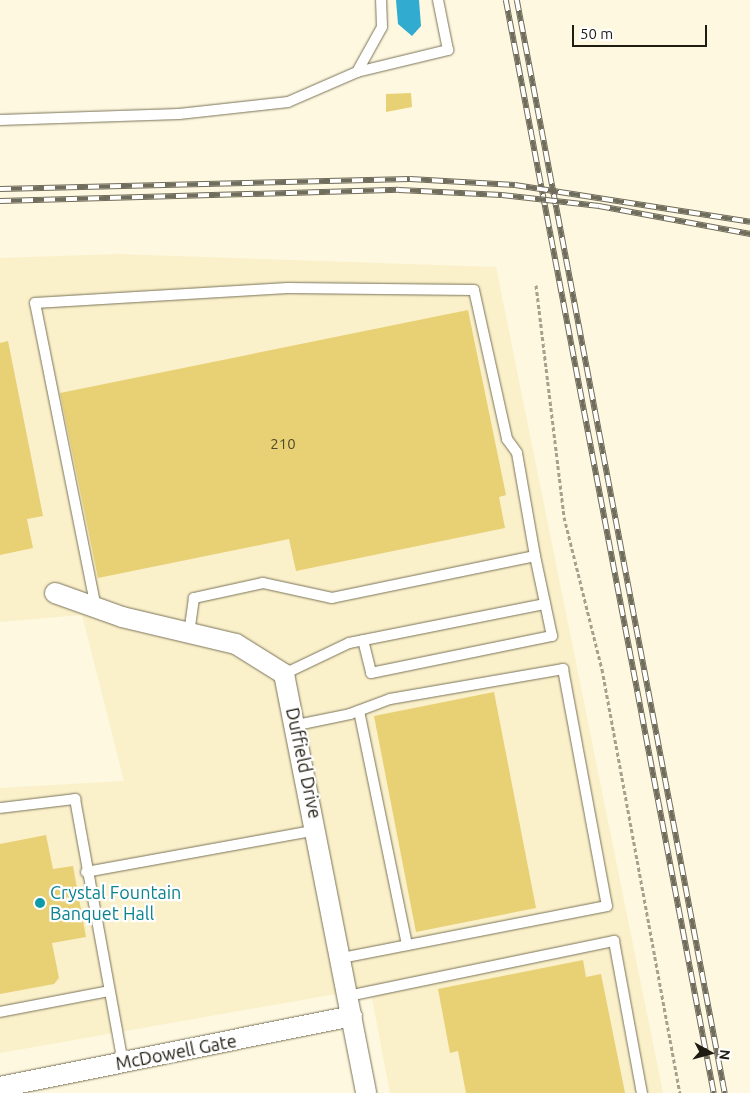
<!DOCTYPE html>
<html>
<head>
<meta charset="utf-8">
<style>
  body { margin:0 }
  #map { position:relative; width:750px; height:1093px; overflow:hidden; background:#fef8e0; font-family:Ubuntu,sans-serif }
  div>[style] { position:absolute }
  .built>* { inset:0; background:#faf0ca }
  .water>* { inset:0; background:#31abcf }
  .building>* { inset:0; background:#e8d075 }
  .path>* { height:3px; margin-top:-1.5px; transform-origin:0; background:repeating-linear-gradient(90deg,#a6a18e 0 4px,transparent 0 6.5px) }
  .roads { filter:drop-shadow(0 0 1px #7a7358) drop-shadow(0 0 1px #7a7358) }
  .service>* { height:10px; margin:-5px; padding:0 5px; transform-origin:5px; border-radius:5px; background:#fff }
  .minor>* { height:20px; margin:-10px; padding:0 10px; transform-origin:10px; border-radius:10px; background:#fff }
  .rail>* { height:5.5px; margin-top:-2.75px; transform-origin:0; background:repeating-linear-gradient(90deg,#fff 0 11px,#716d5d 0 22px); box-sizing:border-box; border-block:1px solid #716d5d }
  .dots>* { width:14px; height:14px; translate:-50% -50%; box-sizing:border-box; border:2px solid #fff; border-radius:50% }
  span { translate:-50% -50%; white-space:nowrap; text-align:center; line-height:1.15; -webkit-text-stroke:4.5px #fff; paint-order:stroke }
  .number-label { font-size:15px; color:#51492a }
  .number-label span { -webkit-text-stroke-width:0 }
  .street-label { font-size:18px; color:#1f1c11 }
  .culture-label { font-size:18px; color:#0d838f }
  .left { translate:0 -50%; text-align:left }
  .north { position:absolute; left:685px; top:1028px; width:50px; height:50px; -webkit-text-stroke:4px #fff; paint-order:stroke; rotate:97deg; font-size:14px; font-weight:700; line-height:20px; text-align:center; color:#1f1c11 }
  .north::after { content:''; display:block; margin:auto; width:18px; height:22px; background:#1f1c11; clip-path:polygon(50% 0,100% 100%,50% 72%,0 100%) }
  .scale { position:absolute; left:572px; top:25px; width:135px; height:22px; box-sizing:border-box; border:2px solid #1f1c11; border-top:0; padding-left:6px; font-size:15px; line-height:18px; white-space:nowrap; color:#1f1c11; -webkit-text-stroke:4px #fff; paint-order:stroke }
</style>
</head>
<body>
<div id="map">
  <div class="built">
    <i style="clip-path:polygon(118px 254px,496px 267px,663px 1093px,390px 1093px,370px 988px,0 1053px,0 788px,124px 781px,82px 615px,0 622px,0 258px)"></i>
  </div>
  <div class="water">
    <i style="clip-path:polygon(396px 0,419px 0,421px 26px,412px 36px,398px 24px)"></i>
  </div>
  <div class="building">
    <i style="clip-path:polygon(411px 93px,412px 107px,386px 112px,386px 94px)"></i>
    <i style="clip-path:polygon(468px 310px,506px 495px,499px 497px,505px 528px,296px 571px,289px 539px,98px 578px,60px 393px)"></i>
    <i style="clip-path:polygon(8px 341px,43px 516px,27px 519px,33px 548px,0 555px,0 343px)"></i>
    <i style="clip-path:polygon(494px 692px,536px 908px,416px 932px,374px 716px)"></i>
    <i style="clip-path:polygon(46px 835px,53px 869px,73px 866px,86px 937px,52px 943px,59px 978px,54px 984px,0 994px,0 844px)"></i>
    <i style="clip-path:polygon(583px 960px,586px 977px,601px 974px,625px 1093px,466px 1093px,458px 1051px,450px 1053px,438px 989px)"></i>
  </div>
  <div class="path">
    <i style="left:536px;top:285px;width:234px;rotate:83.1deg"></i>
    <i style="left:564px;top:517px;width:157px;rotate:76deg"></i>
    <i style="left:602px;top:669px;width:431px;rotate:79.6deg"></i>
  </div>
  <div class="roads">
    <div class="service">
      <i style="left:357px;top:72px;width:51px;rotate:-60.9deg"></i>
      <i style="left:382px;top:27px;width:27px;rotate:-92deg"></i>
      <i style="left:0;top:120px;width:179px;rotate:-1.9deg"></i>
      <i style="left:179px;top:114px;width:110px;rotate:-6.3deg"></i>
      <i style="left:288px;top:102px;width:75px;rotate:-23.5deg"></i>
      <i style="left:357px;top:72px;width:94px;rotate:-13.6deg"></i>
      <i style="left:448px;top:50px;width:51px;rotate:-101.3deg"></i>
      <i style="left:96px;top:608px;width:311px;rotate:-101.3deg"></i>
      <i style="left:35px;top:303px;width:253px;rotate:-3.4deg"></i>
      <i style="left:288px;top:288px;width:186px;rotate:0.6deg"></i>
      <i style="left:474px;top:290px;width:153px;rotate:77.5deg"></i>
      <i style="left:507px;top:439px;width:17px;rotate:54deg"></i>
      <i style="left:517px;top:453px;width:105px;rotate:80.1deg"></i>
      <i style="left:535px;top:556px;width:207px;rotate:168.3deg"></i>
      <i style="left:332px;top:598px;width:71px;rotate:-167.7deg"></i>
      <i style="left:263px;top:583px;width:71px;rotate:167.7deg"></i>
      <i style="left:194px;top:598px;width:35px;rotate:98deg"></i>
      <i style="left:363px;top:640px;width:34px;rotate:76deg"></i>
      <i style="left:371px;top:673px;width:185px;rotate:-11.6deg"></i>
      <i style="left:552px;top:636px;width:82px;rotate:-102deg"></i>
      <i style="left:284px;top:674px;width:72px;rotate:-25.5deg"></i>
      <i style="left:349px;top:643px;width:200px;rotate:-11.3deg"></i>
      <i style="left:359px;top:711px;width:239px;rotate:78.4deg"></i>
      <i style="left:297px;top:725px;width:54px;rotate:-11.7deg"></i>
      <i style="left:350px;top:714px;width:43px;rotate:-20.6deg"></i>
      <i style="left:390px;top:699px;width:176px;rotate:-9.8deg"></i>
      <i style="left:563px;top:669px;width:241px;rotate:79.5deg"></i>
      <i style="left:607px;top:906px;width:271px;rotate:168.9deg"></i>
      <i style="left:0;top:808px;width:76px;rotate:-6.8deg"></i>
      <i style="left:75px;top:799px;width:267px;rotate:79.7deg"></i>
      <i style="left:86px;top:872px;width:235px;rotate:-10.3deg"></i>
      <i style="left:348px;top:996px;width:272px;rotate:-11.7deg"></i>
      <i style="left:614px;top:941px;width:155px;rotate:79.6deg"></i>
      <i style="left:0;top:1012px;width:111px;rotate:-10.9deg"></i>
    </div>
    <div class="minor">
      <i style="left:55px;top:593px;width:71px;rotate:19.7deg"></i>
      <i style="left:122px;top:617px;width:117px;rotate:13.3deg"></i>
      <i style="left:236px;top:644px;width:57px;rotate:32deg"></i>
      <i style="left:284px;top:674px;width:427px;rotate:78.9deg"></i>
      <i style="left:0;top:1087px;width:359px;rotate:-11.4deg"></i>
    </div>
  </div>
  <div class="rail">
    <i style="left:506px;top:0;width:1113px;rotate:79.23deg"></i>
    <i style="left:517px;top:0;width:1113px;rotate:79.23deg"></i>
    <i style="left:0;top:189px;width:410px;rotate:-1.4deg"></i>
    <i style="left:410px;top:179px;width:105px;rotate:3.3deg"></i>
    <i style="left:515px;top:185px;width:238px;rotate:8.9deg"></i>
    <i style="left:0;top:201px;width:399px;rotate:-1.6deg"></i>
    <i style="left:399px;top:190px;width:103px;rotate:2.8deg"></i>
    <i style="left:502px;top:195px;width:98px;rotate:6.5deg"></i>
    <i style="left:599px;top:206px;width:154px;rotate:10.5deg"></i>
  </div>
  <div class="dots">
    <i style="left:40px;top:903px;background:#0f9aa8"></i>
  </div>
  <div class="number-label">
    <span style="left:283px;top:444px">210</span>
  </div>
  <div class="street-label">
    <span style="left:304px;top:763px;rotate:78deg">Duffield Drive</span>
    <span style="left:176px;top:1052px;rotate:-11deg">McDowell Gate</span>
  </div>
  <div class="culture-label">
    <span class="left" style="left:50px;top:903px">Crystal Fountain<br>Banquet Hall</span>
  </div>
  <div class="north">N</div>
  <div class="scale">50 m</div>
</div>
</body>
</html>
